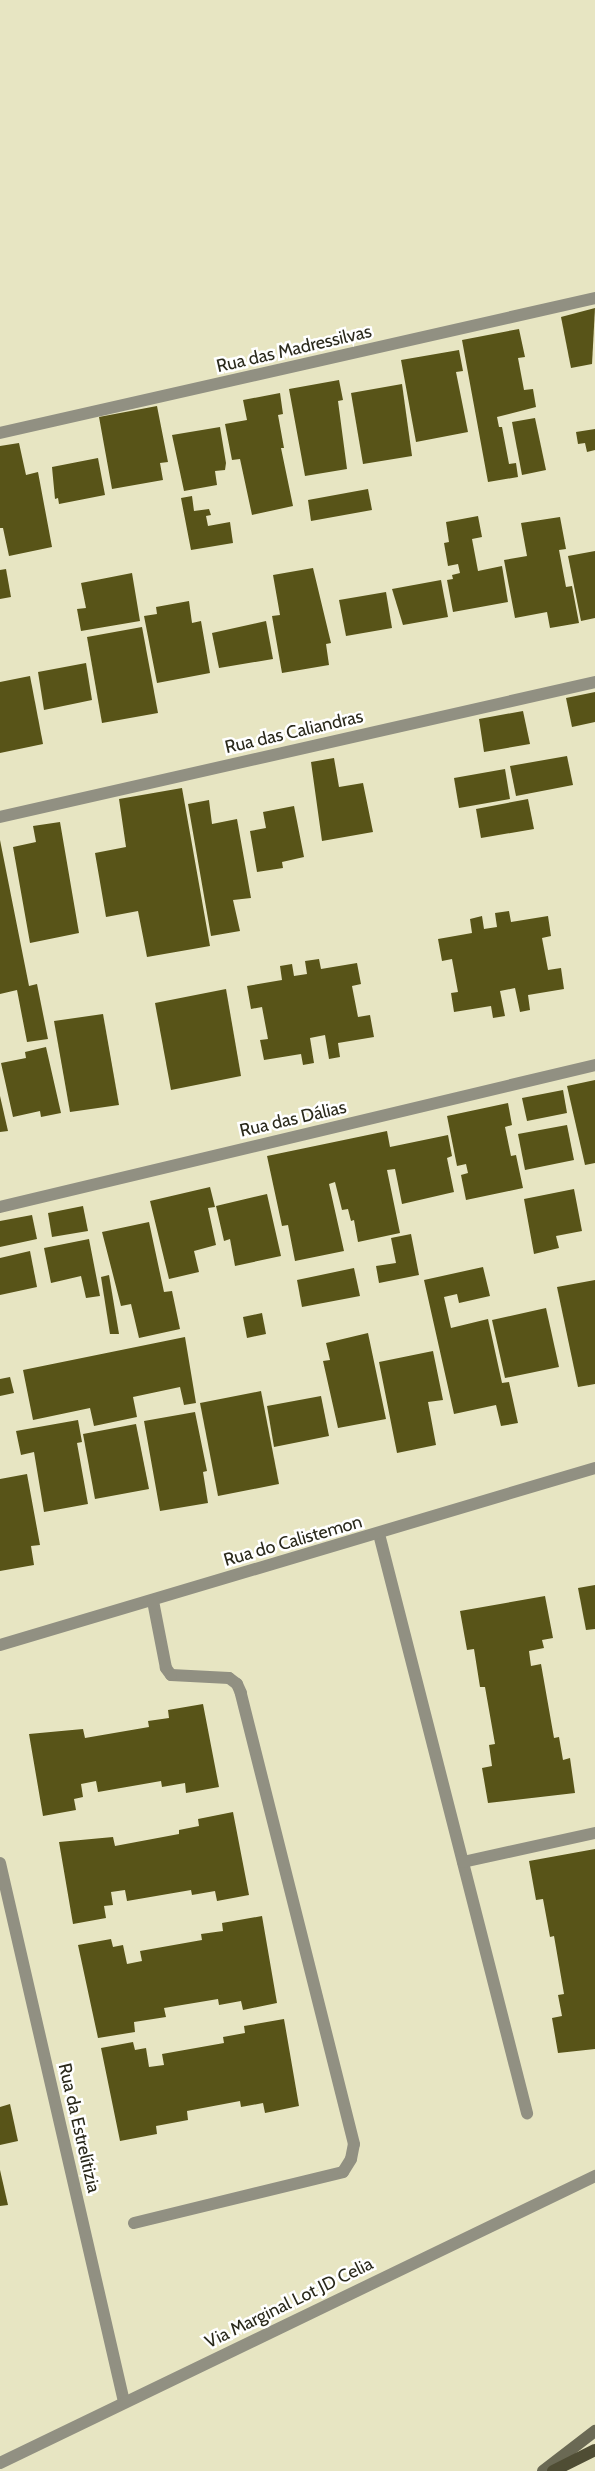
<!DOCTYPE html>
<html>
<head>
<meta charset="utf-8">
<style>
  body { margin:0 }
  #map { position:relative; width:595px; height:2471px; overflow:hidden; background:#e7e5c2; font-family:Cabin,sans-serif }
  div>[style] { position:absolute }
  .building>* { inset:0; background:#585418 }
  .street>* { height:12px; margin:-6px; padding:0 6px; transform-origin:6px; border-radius:6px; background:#919082 }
  .secondary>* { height:12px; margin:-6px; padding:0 6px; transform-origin:6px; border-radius:6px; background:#6a6954 }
  .primary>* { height:12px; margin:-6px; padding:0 6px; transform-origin:6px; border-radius:6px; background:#4f4d34 }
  span { translate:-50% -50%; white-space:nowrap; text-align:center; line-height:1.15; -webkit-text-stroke:5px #fff; paint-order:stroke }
  .street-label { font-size:18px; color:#2a291b }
</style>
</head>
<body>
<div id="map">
  <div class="building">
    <i style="clip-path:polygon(595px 308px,592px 364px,571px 368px,561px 317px)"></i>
    <i style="clip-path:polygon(519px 329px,525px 357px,518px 358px,524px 390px,533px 389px,536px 407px,497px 417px,499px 427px,502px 427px,509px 464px,516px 463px,518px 477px,488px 482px,462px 340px)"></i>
    <i style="clip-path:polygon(459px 350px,463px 371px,456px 372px,468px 432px,416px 442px,401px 360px)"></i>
    <i style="clip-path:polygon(339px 380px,343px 400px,338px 401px,347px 469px,305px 476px,289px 389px)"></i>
    <i style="clip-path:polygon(402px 384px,412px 456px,363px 464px,351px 393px)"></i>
    <i style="clip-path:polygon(280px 393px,283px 414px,278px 415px,284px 448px,281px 448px,293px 506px,252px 515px,240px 459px,232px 460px,225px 424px,247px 420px,243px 400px)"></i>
    <i style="clip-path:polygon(157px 406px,168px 462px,160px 463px,163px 480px,112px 489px,99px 417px)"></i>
    <i style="clip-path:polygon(535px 418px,546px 470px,522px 475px,512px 422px)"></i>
    <i style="clip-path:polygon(220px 427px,226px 463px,225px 470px,215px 471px,217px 485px,184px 491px,172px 435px)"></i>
    <i style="clip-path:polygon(595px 429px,595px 450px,587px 452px,585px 443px,578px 444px,576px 432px)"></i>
    <i style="clip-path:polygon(19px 443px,26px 475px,38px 472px,52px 547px,9px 556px,3px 528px,0 528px,0 446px)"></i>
    <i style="clip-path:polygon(98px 458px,105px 495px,59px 504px,58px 498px,55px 499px,52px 467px)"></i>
    <i style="clip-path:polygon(368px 489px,372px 510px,311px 521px,308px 500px)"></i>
    <i style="clip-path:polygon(192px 496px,194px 511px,209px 509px,211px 515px,206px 516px,208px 526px,230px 522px,233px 543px,191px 550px,181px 498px)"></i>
    <i style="clip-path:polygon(478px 516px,482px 537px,472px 539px,478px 571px,502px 566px,508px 602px,453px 612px,447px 580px,453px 579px,452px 575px,460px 573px,458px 564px,448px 566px,444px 543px,449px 542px,446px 522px)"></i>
    <i style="clip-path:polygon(560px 517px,566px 549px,559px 550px,566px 587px,572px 586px,579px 623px,550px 628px,547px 612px,515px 618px,504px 560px,527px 556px,521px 523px)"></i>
    <i style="clip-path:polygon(595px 551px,595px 618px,581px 621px,568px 556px)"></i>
    <i style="clip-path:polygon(313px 568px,331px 643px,326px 644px,329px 665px,282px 673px,272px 616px,280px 615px,273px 575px)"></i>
    <i style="clip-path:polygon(6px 569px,11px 597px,0 599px,0 570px)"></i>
    <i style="clip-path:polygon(132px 573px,140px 621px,81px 631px,77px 609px,86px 608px,81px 583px)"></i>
    <i style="clip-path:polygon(441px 580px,448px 617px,403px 625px,392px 589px)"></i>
    <i style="clip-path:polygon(386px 592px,392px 628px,346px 636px,339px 600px)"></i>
    <i style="clip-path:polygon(189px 601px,192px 623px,201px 621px,210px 673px,157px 683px,144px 616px,157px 614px,156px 607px)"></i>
    <i style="clip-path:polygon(266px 621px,273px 659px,219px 668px,212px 633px)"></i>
    <i style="clip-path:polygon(142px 627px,158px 713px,102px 723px,87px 637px)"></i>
    <i style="clip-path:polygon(86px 663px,92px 700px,44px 710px,38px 672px)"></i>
    <i style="clip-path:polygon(30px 676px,43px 744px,0 753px,0 682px)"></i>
    <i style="clip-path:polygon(595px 692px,595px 722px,572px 727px,566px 698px)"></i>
    <i style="clip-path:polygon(523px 711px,530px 744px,484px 752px,479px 719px)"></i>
    <i style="clip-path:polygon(567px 756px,573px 785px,516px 796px,510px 766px)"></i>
    <i style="clip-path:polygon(334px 758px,339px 787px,363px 783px,373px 832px,322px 841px,311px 762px)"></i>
    <i style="clip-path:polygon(505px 769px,510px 799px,459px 808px,454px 778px)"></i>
    <i style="clip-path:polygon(182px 788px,210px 946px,147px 957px,138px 911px,106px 917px,95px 853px,126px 847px,119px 799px)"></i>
    <i style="clip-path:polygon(528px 799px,534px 829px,481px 838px,476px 809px)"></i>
    <i style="clip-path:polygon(209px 800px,212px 824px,237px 819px,251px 898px,233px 900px,240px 931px,211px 936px,188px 804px)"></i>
    <i style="clip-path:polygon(294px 806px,304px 857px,282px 862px,283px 868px,257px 872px,250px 831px,266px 828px,263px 812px)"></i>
    <i style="clip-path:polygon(60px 822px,79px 933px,30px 943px,13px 847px,36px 842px,33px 826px)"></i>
    <i style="clip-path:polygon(0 840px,29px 986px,37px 984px,48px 1039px,27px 1042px,17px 990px,0 994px)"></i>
    <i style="clip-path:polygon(509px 911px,511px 922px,548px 916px,551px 936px,542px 938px,548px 970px,561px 968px,564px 989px,528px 995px,530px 1010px,520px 1012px,515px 988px,500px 991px,505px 1016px,493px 1018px,491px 1006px,454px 1012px,451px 993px,458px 992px,452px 959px,442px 961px,438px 939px,472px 933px,470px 919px,482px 916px,484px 929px,497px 927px,495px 913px)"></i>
    <i style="clip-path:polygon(319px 959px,321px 969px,357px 963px,361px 984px,352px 986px,358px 1017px,370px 1015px,374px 1037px,338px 1043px,340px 1057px,329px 1059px,325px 1035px,310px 1038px,314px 1063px,303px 1065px,301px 1054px,264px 1060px,260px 1040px,268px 1039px,262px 1007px,251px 1009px,247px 986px,282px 980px,280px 966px,292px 964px,294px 976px,307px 974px,305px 961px)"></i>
    <i style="clip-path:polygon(226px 989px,241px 1076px,171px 1090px,155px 1003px)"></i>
    <i style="clip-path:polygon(103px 1014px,119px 1105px,70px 1112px,54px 1021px)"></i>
    <i style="clip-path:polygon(46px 1047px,61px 1113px,41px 1117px,40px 1111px,13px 1117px,1px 1063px,26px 1058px,25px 1052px)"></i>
    <i style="clip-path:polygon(595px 1080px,595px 1163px,585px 1165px,567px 1086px)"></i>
    <i style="clip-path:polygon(563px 1090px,567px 1113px,527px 1121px,522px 1098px)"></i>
    <i style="clip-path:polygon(0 1096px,8px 1131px,0 1132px)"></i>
    <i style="clip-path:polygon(508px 1103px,512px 1125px,505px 1127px,511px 1156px,516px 1155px,523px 1188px,466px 1200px,461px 1175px,468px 1173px,466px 1164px,457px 1166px,447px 1116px)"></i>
    <i style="clip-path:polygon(567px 1125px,574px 1160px,525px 1170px,518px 1134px)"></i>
    <i style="clip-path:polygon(387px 1131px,390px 1147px,448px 1135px,452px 1156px,447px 1158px,454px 1192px,402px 1204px,395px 1169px,387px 1170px,400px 1233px,358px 1242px,354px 1220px,351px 1221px,348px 1209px,342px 1210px,335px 1182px,329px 1184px,344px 1251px,295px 1261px,288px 1225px,282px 1226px,267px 1156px)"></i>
    <i style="clip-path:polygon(210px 1187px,215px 1207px,208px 1208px,216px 1245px,194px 1251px,199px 1272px,169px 1279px,150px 1201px)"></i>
    <i style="clip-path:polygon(574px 1189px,582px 1231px,556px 1236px,559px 1248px,534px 1254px,524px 1199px)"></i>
    <i style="clip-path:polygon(267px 1194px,281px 1256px,235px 1266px,230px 1239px,224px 1241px,216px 1206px)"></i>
    <i style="clip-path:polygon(83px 1206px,88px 1231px,52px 1237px,48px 1213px)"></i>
    <i style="clip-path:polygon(32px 1215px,37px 1239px,0 1247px,0 1221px)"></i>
    <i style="clip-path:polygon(149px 1222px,164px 1292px,172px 1291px,180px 1329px,139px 1338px,131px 1304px,121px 1306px,102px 1232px)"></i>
    <i style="clip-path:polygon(411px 1234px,419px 1275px,379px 1283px,376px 1266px,396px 1263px,391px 1238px)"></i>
    <i style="clip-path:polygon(89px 1239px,100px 1296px,86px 1298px,81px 1276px,51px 1283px,44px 1248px)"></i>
    <i style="clip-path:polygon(30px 1251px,37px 1287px,0 1295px,0 1258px)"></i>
    <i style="clip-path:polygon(483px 1267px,490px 1296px,459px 1303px,457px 1294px,444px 1297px,451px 1328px,488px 1319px,502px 1383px,509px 1382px,518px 1423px,501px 1426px,496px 1405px,454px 1414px,424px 1280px)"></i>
    <i style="clip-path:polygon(354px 1268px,360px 1296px,302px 1307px,297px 1280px)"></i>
    <i style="clip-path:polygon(109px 1275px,119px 1334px,110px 1334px,101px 1277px)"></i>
    <i style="clip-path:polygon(595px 1280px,595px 1384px,578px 1387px,557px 1287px)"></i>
    <i style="clip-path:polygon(546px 1308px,559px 1367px,505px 1378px,492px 1320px)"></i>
    <i style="clip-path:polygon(262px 1313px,266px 1334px,247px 1338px,243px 1317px)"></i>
    <i style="clip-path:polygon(368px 1333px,386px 1419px,338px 1428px,323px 1361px,330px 1360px,326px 1343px)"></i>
    <i style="clip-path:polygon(185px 1337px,196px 1403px,184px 1405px,180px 1387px,133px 1397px,137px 1417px,94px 1426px,90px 1408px,33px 1420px,23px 1370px)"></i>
    <i style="clip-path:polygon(433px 1351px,443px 1400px,428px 1402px,436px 1445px,397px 1453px,379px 1362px)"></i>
    <i style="clip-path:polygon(10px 1377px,14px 1393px,0 1396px,0 1379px)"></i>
    <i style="clip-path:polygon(261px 1391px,279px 1484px,218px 1496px,200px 1403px)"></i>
    <i style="clip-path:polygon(321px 1396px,329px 1436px,274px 1447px,267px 1406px)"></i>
    <i style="clip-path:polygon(195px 1412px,207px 1471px,203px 1472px,208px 1503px,160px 1511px,144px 1421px)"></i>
    <i style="clip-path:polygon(78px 1420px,82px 1442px,77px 1443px,88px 1504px,44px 1512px,34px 1452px,21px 1455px,16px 1431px)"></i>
    <i style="clip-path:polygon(136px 1424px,149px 1489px,95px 1499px,83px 1434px)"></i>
    <i style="clip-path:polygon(27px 1474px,40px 1545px,31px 1546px,34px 1565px,0 1571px,0 1479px)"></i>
    <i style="clip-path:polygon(595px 1585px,595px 1629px,586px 1630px,578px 1588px)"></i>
    <i style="clip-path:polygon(545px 1596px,553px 1638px,542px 1640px,544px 1648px,529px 1651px,531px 1666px,541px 1664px,554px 1738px,559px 1737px,563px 1760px,570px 1758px,575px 1793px,488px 1803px,482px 1768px,492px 1766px,489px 1745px,495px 1744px,485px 1687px,480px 1687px,474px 1649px,467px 1650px,460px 1611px)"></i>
    <i style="clip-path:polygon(203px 1704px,219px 1787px,186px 1793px,185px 1783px,162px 1787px,161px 1781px,98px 1792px,96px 1781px,81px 1784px,83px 1797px,74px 1799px,76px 1810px,43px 1816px,29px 1734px,83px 1729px,85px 1738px,149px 1727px,148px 1721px,169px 1718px,168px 1710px)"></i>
    <i style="clip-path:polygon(233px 1812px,249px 1895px,217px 1901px,215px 1891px,192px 1895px,191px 1890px,127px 1901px,125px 1890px,111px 1892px,113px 1905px,104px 1906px,106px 1918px,73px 1924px,59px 1842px,113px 1837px,115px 1846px,179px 1834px,179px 1830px,199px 1826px,198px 1819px)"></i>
    <i style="clip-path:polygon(595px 1849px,595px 2049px,558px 2053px,552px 2018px,562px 2016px,558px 1995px,564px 1994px,554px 1936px,550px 1937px,543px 1899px,536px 1900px,529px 1861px)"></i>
    <i style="clip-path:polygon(262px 1916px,277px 2003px,243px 2010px,241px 2001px,219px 2005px,218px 1999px,164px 2008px,166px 2017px,134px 2022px,135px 2032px,98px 2038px,78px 1945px,111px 1939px,113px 1947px,123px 1945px,127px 1964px,142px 1961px,140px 1951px,202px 1940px,201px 1934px,223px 1931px,222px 1923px)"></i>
    <i style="clip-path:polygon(284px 2019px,299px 2106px,265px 2113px,263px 2103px,241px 2107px,240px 2101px,187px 2111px,188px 2120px,156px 2126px,157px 2134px,120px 2141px,101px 2048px,133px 2042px,135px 2050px,146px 2048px,149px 2067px,164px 2065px,162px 2054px,224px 2043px,223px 2037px,245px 2033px,244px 2026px)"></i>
    <i style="clip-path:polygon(10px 2104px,18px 2141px,0 2145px,0 2107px)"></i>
    <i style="clip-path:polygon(0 2170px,8px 2205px,0 2206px)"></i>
  </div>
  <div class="street">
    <i style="left:0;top:433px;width:610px;rotate:-12.78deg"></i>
    <i style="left:0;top:817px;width:610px;rotate:-12.78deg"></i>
    <i style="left:0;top:1207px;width:612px;rotate:-13.42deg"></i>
    <i style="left:379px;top:1534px;width:598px;rotate:75.66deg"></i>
    <i style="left:0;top:1645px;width:621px;rotate:-16.57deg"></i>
    <i style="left:463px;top:1862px;width:135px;rotate:-12.4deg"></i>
    <i style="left:0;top:1863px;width:553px;rotate:77.04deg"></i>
    <i style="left:134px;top:2223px;width:215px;rotate:-13.7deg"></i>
    <i style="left:343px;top:2172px;width:15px;rotate:-58deg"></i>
    <i style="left:351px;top:2159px;width:15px;rotate:-79deg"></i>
    <i style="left:354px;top:2144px;width:465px;rotate:-104.1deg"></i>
    <i style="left:241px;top:1693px;width:10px;rotate:-114deg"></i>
    <i style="left:237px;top:1684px;width:10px;rotate:-143deg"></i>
    <i style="left:229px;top:1678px;width:58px;rotate:-177deg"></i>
    <i style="left:171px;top:1675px;width:9px;rotate:-126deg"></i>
    <i style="left:166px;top:1668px;width:68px;rotate:-101deg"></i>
    <i style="left:0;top:2463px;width:661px;rotate:-25.75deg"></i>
  </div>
  <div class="secondary">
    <i style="left:543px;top:2471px;width:66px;rotate:-37.6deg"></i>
  </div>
  <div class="primary">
    <i style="left:553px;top:2471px;width:47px;rotate:-26.6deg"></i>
  </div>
  <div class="street-label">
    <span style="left:294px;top:349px;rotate:-13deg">Rua das Madressilvas</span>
    <span style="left:294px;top:732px;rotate:-13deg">Rua das Caliandras</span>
    <span style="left:293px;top:1119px;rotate:-13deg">Rua das Dálias</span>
    <span style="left:293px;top:1541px;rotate:-16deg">Rua do Calistemon</span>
    <span style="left:79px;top:2128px;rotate:77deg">Rua da Estrelítizia</span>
    <span style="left:289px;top:2303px;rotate:-26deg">Via Marginal Lot JD Celia</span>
  </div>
</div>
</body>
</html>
